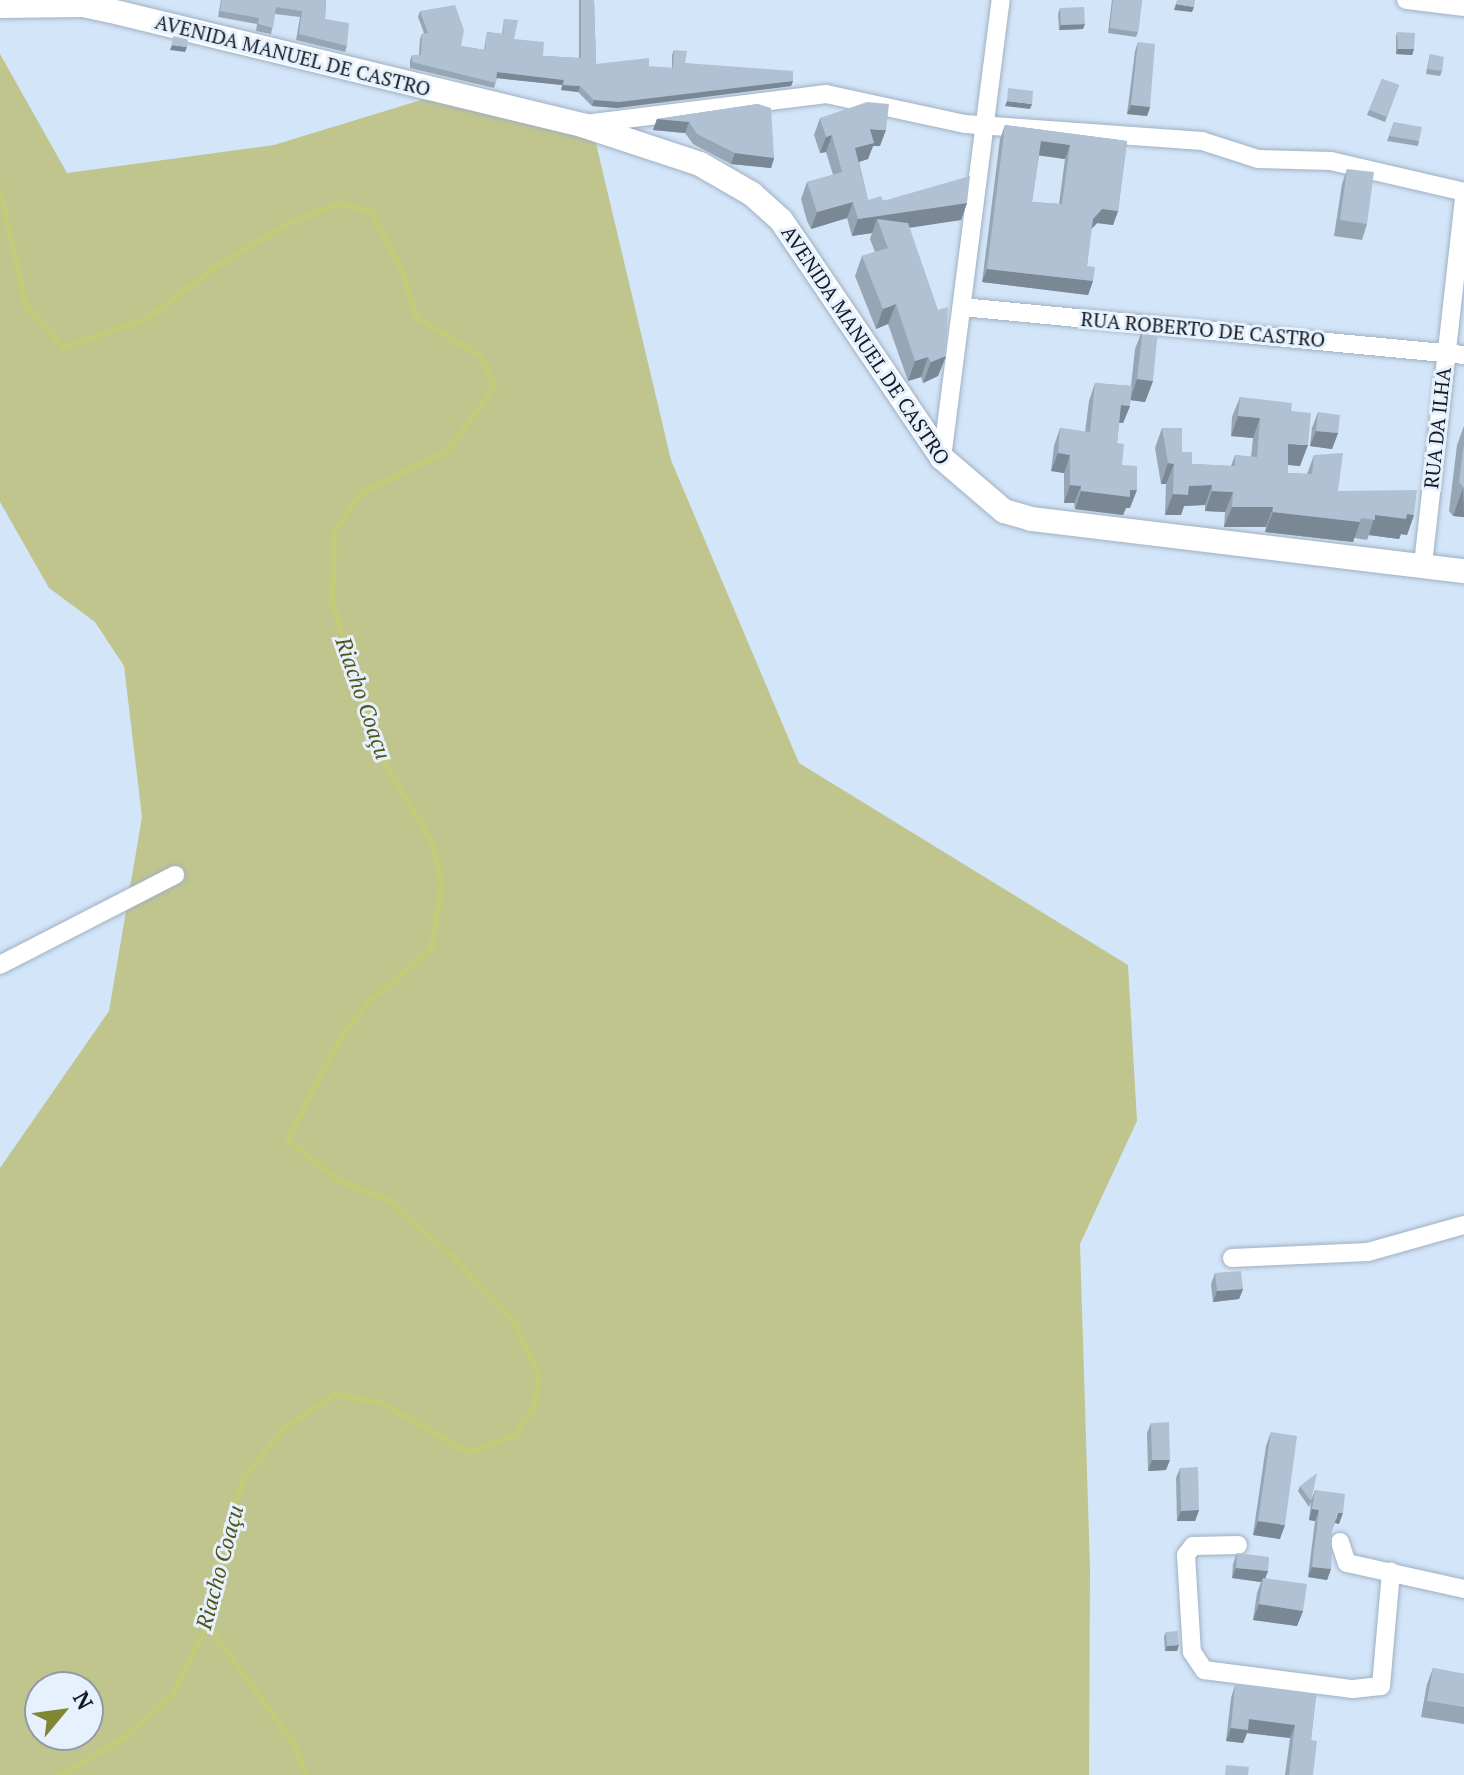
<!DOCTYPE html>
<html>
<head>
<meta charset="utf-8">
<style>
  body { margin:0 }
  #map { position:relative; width:1464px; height:1775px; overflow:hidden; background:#d3e5f8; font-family:"PT Serif",serif }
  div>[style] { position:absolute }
  .green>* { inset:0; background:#c0c58e }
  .stream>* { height:5px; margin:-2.5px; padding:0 2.5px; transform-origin:2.5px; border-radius:2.5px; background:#c4cb78 }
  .roads { filter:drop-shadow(0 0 2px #9fb0c2) drop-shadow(0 0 2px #9fb0c2) }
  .street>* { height:18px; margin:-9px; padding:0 9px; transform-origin:9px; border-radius:9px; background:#fff }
  .secondary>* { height:24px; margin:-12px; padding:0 12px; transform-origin:12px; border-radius:12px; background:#fff }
  .wall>* { inset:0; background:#96a6b5 }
  .shaded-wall>* { inset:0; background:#7a8794 }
  .building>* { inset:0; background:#afc1d3 }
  span { translate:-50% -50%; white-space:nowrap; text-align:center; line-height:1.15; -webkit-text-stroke:6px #e6f1fd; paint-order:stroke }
  .street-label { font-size:20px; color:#131a21 }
  .water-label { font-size:22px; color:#515518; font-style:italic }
  .north { position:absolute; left:24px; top:1671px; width:80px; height:80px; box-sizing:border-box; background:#e6f1fd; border:2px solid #929ba5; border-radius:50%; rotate:61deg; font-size:22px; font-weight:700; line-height:32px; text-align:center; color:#131a21 }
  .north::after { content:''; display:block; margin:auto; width:28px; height:36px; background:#808631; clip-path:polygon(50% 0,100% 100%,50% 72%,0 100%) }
</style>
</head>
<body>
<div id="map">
  <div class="green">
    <i style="clip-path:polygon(evenodd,0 54px,67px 173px,274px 145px,431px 97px,595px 139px,671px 460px,799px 763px,1128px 965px,1137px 1121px,1080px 1244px,1090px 1569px,1089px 1775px,0 1775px,0 1168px,109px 1011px,142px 817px,124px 666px,95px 622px,49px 588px,0 502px,0 54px,40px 1687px,88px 1687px,88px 1735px,40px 1735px,40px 1687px)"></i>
  </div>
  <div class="stream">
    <i style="left:0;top:191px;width:119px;rotate:77.4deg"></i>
    <i style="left:26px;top:307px;width:54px;rotate:47.2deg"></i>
    <i style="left:63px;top:347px;width:89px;rotate:-19deg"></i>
    <i style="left:147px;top:318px;width:83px;rotate:-37.1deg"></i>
    <i style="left:213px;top:268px;width:85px;rotate:-31.1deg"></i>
    <i style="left:286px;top:224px;width:56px;rotate:-22deg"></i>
    <i style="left:338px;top:203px;width:33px;rotate:14deg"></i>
    <i style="left:370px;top:211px;width:68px;rotate:61.9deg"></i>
    <i style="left:402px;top:271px;width:48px;rotate:73.1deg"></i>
    <i style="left:416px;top:317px;width:77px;rotate:31.2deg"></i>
    <i style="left:482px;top:357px;width:31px;rotate:68deg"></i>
    <i style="left:494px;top:386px;width:79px;rotate:125.7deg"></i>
    <i style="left:448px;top:450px;width:98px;rotate:154deg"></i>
    <i style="left:360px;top:493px;width:46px;rotate:124.4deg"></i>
    <i style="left:334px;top:531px;width:71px;rotate:91.6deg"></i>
    <i style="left:332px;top:602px;width:155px;rotate:73.1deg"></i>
    <i style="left:377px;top:750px;width:110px;rotate:59.5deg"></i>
    <i style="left:433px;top:845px;width:41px;rotate:78.7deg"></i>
    <i style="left:441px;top:885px;width:64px;rotate:99deg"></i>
    <i style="left:431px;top:948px;width:82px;rotate:139.5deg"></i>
    <i style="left:369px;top:1001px;width:43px;rotate:129.3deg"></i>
    <i style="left:342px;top:1034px;width:119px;rotate:117.6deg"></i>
    <i style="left:287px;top:1139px;width:64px;rotate:38.7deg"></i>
    <i style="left:337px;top:1179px;width:55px;rotate:22.4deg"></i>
    <i style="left:388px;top:1200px;width:85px;rotate:41.2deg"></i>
    <i style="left:452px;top:1256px;width:88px;rotate:46.4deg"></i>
    <i style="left:513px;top:1320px;width:63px;rotate:65.5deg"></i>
    <i style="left:539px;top:1377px;width:34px;rotate:102deg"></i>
    <i style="left:532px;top:1410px;width:31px;rotate:126deg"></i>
    <i style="left:514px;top:1435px;width:49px;rotate:159.7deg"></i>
    <i style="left:468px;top:1452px;width:101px;rotate:-150.4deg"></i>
    <i style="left:380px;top:1402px;width:46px;rotate:-169.9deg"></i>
    <i style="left:335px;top:1394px;width:64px;rotate:146.6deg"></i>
    <i style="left:282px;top:1429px;width:61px;rotate:128.4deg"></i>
    <i style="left:244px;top:1477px;width:81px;rotate:108.7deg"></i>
    <i style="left:218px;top:1554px;width:71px;rotate:98.9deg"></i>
    <i style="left:207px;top:1624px;width:80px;rotate:116.6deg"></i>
    <i style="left:171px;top:1696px;width:65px;rotate:139.4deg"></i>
    <i style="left:122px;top:1738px;width:72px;rotate:149.2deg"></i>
    <i style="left:207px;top:1624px;width:147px;rotate:54.1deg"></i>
    <i style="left:293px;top:1743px;width:35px;rotate:68deg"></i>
  </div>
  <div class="roads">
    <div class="street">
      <i style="left:1406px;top:0;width:58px;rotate:6.9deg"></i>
      <i style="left:585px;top:124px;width:243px;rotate:-7.1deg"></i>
      <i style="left:826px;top:94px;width:142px;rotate:12.2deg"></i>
      <i style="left:965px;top:124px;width:238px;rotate:4.1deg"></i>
      <i style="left:1202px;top:141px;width:59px;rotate:17.8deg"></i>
      <i style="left:1258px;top:159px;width:73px;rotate:1.6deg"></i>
      <i style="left:1331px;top:161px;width:137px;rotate:13.1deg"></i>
      <i style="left:962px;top:307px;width:504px;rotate:5.46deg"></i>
      <i style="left:942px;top:458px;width:462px;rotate:-82.7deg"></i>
      <i style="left:1423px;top:564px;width:369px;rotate:-83.6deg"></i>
      <i style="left:0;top:965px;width:197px;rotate:-27.2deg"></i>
      <i style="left:1232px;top:1258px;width:136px;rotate:-2.5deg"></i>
      <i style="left:1368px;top:1252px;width:100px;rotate:-15.7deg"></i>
      <i style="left:1340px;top:1542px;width:22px;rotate:72deg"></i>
      <i style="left:1347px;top:1563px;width:120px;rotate:12.5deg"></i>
      <i style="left:1238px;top:1545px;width:45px;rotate:178.7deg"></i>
      <i style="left:1193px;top:1546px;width:11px;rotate:128deg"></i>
      <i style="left:1186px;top:1555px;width:97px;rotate:86.5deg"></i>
      <i style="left:1192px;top:1652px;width:22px;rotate:56deg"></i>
      <i style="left:1204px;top:1670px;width:150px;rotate:7.3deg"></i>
      <i style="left:1353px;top:1689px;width:28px;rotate:-6deg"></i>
      <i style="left:1381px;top:1686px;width:115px;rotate:-85deg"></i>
    </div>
    <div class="secondary">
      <i style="left:0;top:6px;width:83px;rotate:-0.7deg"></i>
      <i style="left:83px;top:5px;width:29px;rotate:12deg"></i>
      <i style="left:111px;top:11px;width:485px;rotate:13.6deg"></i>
      <i style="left:582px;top:125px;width:124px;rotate:18.3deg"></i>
      <i style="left:700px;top:164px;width:60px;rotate:30deg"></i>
      <i style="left:752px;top:194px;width:39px;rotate:42deg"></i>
      <i style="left:781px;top:220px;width:287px;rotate:55.9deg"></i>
      <i style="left:942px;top:458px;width:82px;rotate:40.5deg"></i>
      <i style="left:1004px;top:511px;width:29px;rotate:16deg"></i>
      <i style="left:1032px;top:519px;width:435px;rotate:6.9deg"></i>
    </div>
  </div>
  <div class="wall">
    <i style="clip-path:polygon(221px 0,326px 0,325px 19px,347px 46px,345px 52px,296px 40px,300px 17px,275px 14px,271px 34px,256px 31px,257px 24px,218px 17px)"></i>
    <i style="clip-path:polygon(579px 0,594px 0,596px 64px,672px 68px,672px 55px,674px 50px,685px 63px,793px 81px,791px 86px,617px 108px,592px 106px,578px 92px,561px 90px,562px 85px,497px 78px,494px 88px,410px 68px,410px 60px,412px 55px,419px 55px,420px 39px,422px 34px,424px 33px,418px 17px,420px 11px,461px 46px,484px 50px,487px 32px,502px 34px,504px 19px,514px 39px,543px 56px,579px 58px)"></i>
    <i style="clip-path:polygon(1112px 0,1142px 0,1138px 32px,1136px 37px,1108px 33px)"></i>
    <i style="clip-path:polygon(1060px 8px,1083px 29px,1059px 30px,1058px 14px)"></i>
    <i style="clip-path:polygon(1397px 32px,1414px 49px,1412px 55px,1396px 54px,1396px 37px)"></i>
    <i style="clip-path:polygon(1138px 42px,1150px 107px,1147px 116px,1127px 114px,1135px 51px)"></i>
    <i style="clip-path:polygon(1430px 54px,1442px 71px,1440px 76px,1426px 74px)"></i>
    <i style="clip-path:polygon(1382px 79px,1399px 85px,1385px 122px,1367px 115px)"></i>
    <i style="clip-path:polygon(758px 104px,774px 158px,771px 168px,731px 164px,693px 144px,685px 133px,653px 130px,657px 119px)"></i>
    <i style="clip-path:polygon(820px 118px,880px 146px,873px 146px,868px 159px,859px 162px,868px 200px,967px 203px,961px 220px,909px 227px,946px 356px,938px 376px,923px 383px,921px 377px,908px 381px,888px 324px,876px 329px,855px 276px,862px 256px,875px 252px,870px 239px,872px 233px,852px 236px,847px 218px,811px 229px,807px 221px,801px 199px,807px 182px,833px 175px,826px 152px,820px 153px,814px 135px)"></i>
    <i style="clip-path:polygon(1394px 122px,1419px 141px,1418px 146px,1387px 141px)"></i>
    <i style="clip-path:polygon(evenodd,1005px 125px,1127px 141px,1118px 211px,1113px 225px,1097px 223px,1091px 229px,1087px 266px,1093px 281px,1088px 295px,982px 282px,1000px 139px,1005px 125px,1039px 155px,1065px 159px,1059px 204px,1032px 202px,1039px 155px)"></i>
    <i style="clip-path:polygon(1347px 169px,1367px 224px,1362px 240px,1334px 236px,1342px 184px)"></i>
    <i style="clip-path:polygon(1143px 328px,1153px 381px,1145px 402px,1130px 400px,1130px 406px,1123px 423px,1119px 423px,1117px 443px,1130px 508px,1126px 508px,1123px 515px,1075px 509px,1074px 503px,1064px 503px,1064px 473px,1051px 471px,1054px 446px,1060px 428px,1085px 432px,1089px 401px,1095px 383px,1131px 386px,1135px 349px)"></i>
    <i style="clip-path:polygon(1240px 397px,1291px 411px,1300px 466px,1288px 465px,1288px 473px,1307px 474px,1314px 455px,1338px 491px,1414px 515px,1407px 535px,1401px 534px,1399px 539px,1369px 535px,1367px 540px,1354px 538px,1353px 542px,1265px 532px,1266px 527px,1224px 527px,1225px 512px,1205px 511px,1205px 505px,1184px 506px,1181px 515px,1165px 515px,1166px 484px,1161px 484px,1155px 448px,1162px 428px,1192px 464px,1231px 466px,1235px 455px,1251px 457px,1253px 438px,1231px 436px,1232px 417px)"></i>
    <i style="clip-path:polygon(1318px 412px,1338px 433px,1332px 449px,1310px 446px,1312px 428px)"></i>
    <i style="clip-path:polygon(1464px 426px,1464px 517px,1453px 516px,1449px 511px,1457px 445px)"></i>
    <i style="clip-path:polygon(1215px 1273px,1243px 1289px,1239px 1299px,1213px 1302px,1211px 1284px)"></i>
    <i style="clip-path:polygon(1151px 1423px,1166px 1470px,1148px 1471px,1147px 1433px)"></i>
    <i style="clip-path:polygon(1271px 1432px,1280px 1539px,1253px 1535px,1266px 1446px)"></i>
    <i style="clip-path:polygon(1180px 1468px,1199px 1510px,1195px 1521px,1177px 1521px,1176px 1478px)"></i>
    <i style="clip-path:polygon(1300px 1486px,1312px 1498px,1315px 1490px,1339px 1524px,1335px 1523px,1332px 1530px,1331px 1569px,1327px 1580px,1308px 1577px,1315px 1521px,1309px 1520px,1311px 1502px,1309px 1507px,1298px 1491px)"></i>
    <i style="clip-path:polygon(1237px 1553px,1268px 1571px,1265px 1578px,1303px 1611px,1297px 1626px,1253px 1620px,1257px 1593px,1261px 1582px,1232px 1578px,1233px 1564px)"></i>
    <i style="clip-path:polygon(1166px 1632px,1177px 1651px,1165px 1651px,1164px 1637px)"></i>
    <i style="clip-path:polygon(1433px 1668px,1464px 1674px,1464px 1724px,1421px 1717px,1427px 1684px)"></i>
    <i style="clip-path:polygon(1235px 1685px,1316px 1695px,1311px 1740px,1313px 1775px,1285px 1775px,1290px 1738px,1247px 1733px,1243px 1743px,1226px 1741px,1231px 1698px)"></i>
  </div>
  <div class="shaded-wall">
    <i style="clip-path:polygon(1176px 4px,1194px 7px,1192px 12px,1174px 10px)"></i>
    <i style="clip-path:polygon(1085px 24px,1083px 29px,1059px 30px,1061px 25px)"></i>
    <i style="clip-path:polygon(172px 45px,187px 47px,185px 52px,170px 50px)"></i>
    <i style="clip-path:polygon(1398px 49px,1414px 49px,1412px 55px,1396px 54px)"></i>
    <i style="clip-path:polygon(497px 72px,564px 80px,562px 85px,495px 78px)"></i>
    <i style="clip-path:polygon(793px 81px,791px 86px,617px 108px,592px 106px,594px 100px)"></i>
    <i style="clip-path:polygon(563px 85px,580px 86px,578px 92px,561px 90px)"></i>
    <i style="clip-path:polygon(1007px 101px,1032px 104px,1030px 109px,1005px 106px)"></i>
    <i style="clip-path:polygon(1131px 105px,1150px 107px,1147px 116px,1127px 114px)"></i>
    <i style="clip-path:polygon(657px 119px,689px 122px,685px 133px,653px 130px)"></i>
    <i style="clip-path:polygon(870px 129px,886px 130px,880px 146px,873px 146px,868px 159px,849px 165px,855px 148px)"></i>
    <i style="clip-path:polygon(832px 135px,826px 152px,820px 153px,826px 137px)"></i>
    <i style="clip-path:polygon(1041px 141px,1070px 145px,1065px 159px,1036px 155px)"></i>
    <i style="clip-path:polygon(735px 153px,774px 158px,771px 168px,731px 164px)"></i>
    <i style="clip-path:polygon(853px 202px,847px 218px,811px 229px,817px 212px)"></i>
    <i style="clip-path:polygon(967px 203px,961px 220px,882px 232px,877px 219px,872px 233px,852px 236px,858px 219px)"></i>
    <i style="clip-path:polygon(1102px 209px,1118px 211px,1113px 225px,1097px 223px,1088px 233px,1093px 219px)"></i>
    <i style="clip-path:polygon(987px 269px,1093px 281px,1088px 295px,982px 282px)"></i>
    <i style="clip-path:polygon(896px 304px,888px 324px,876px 329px,883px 309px)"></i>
    <i style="clip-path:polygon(946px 356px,938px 376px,923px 383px,931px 362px)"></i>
    <i style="clip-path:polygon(928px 357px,921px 377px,908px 381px,915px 361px)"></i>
    <i style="clip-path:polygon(1137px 379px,1153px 381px,1145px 402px,1130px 400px)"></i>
    <i style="clip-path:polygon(1121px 405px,1130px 406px,1123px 423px,1115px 422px)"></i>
    <i style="clip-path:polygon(1238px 416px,1260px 418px,1253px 438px,1231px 436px)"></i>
    <i style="clip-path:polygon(1316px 431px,1338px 433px,1332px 449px,1310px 446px)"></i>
    <i style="clip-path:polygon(1288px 444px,1308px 445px,1300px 466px,1281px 464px)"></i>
    <i style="clip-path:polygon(1058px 453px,1070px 455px,1064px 473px,1051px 471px)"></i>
    <i style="clip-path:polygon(1168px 463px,1174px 464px,1166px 484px,1161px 484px)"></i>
    <i style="clip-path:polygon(1070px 485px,1081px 486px,1074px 503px,1064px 503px)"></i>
    <i style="clip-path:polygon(1212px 485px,1205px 505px,1184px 506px,1181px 515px,1165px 515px,1173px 494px,1189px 486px)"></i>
    <i style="clip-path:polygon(1463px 488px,1464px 517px,1453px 516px)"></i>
    <i style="clip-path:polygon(1137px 490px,1130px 508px,1126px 508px,1123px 515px,1075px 509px,1081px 491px)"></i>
    <i style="clip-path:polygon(1212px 491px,1233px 492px,1225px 512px,1205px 511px)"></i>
    <i style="clip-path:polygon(1232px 507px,1273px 507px,1266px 527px,1224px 527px)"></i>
    <i style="clip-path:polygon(1273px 512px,1360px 522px,1353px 542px,1265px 532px)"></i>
    <i style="clip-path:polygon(1407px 514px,1414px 515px,1407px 535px,1401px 534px,1399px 539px,1369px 535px,1375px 515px)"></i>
    <i style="clip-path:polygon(1243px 1289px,1239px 1299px,1213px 1302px,1217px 1291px)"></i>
    <i style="clip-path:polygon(1152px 1460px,1170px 1460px,1166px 1470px,1148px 1471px)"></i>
    <i style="clip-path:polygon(1312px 1509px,1319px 1510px,1315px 1521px,1309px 1520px)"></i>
    <i style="clip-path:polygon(1199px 1510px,1195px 1521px,1177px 1521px,1181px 1511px)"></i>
    <i style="clip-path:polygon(1338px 1513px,1343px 1513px,1339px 1524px,1335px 1523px)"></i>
    <i style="clip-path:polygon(1258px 1521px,1285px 1525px,1280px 1539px,1253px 1535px)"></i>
    <i style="clip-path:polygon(1312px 1567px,1331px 1569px,1327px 1580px,1308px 1577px)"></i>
    <i style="clip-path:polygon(1236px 1568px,1268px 1571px,1264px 1582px,1263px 1578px,1261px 1582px,1232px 1578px)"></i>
    <i style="clip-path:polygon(1259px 1604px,1303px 1611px,1297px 1626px,1253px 1620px)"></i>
    <i style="clip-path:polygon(1179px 1645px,1177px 1651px,1165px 1651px,1167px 1646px)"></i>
    <i style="clip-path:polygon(1249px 1719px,1295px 1725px,1290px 1738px,1247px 1733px,1243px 1743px,1226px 1741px,1231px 1728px)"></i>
  </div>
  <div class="building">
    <i style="clip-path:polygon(222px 0,326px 0,325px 19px,349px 23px,347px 46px,299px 34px,302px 11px,276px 7px,273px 28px,258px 24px,259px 18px,220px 11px)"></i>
    <i style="clip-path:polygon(581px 0,594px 0,596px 64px,649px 58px,649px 66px,673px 68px,674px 50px,687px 51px,685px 63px,793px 71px,793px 81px,619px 102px,594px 100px,580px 86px,563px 85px,564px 80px,497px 72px,496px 83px,412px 62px,412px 55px,421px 55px,422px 34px,428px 33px,420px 11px,455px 5px,464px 30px,461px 46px,485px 50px,487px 32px,503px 34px,504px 19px,518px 20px,514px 39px,544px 42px,543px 56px,581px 58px)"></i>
    <i style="clip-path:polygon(1113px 0,1142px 0,1138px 32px,1110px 28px)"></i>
    <i style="clip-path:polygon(1177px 0,1195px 0,1194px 7px,1176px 4px)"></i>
    <i style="clip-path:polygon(1084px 7px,1085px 24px,1061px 25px,1060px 8px)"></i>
    <i style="clip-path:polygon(1397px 32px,1415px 33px,1414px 49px,1398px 49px)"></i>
    <i style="clip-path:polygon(173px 36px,188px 39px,187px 47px,172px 45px)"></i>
    <i style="clip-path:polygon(1138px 42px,1155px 44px,1150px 107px,1131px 105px)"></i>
    <i style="clip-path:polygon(1430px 54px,1444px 57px,1442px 71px,1428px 69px)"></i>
    <i style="clip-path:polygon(1382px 79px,1399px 85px,1387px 117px,1369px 110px)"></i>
    <i style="clip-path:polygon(1008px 88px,1033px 91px,1032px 104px,1007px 101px)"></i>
    <i style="clip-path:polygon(867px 102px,889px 104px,886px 130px,870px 129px,874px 143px,855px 148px,868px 200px,881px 196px,883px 201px,970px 176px,967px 203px,858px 219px,853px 202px,817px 212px,807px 182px,842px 172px,832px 135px,826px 137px,820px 118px)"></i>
    <i style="clip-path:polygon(758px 104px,771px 108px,774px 158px,735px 153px,697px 134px,689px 122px,657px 119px)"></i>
    <i style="clip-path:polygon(1394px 122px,1422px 127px,1419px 141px,1389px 136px)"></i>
    <i style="clip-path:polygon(evenodd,1005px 125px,1127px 141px,1118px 211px,1102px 209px,1093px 219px,1087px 266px,1095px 267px,1093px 281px,987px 269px,1005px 125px,1041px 141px,1070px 145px,1062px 204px,1032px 202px,1041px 141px)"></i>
    <i style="clip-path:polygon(1347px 169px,1374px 172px,1367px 224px,1340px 220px)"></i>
    <i style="clip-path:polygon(877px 219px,908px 223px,938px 310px,948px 307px,946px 356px,931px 362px,928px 357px,915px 361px,896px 304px,883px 309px,862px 256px,888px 248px)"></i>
    <i style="clip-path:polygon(1143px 328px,1158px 330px,1153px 381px,1137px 379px)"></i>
    <i style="clip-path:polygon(1095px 383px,1132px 386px,1130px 406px,1121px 405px,1117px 443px,1124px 444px,1122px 465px,1137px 466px,1137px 490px,1130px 490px,1130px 497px,1081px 491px,1081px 486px,1070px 485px,1070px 455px,1058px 453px,1060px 428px,1090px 432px)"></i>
    <i style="clip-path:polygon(1240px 397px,1292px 403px,1291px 411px,1311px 413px,1308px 445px,1288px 444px,1288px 473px,1312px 474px,1314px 455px,1343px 453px,1338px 491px,1417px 490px,1414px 515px,1407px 514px,1406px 519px,1375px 515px,1375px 520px,1361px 518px,1360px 522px,1273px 512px,1273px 507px,1232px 507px,1233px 492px,1212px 491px,1212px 485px,1189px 486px,1188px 495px,1173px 494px,1174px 464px,1168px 463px,1162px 428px,1182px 428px,1182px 452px,1192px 452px,1192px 464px,1235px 466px,1235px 455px,1257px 457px,1260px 418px,1238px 416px)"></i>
    <i style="clip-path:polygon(1318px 412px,1340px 415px,1338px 433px,1316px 431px)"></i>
    <i style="clip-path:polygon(1464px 443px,1464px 488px,1459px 482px)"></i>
    <i style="clip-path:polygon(1241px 1271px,1243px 1289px,1217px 1291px,1215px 1273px)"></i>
    <i style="clip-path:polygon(1169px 1422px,1170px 1460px,1152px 1460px,1151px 1423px)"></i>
    <i style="clip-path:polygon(1271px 1432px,1297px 1436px,1285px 1525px,1258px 1521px)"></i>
    <i style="clip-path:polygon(1198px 1467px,1199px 1510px,1181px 1511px,1180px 1468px)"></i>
    <i style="clip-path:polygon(1317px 1473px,1311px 1501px,1300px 1486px)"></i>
    <i style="clip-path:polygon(1315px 1490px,1345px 1494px,1343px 1513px,1338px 1513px,1332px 1530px,1331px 1569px,1312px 1567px,1319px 1510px,1312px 1509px)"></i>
    <i style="clip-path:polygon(1237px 1553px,1269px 1557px,1268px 1571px,1236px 1568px)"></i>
    <i style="clip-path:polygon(1263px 1578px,1307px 1584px,1303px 1611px,1259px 1604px)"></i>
    <i style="clip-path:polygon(1178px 1631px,1179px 1645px,1167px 1646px,1166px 1632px)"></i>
    <i style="clip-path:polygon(1433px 1668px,1464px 1674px,1464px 1707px,1427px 1701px)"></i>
    <i style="clip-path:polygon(1235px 1685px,1316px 1695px,1311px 1740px,1317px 1741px,1313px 1775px,1289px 1775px,1295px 1725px,1249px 1719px,1248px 1730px,1231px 1728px)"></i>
    <i style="clip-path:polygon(1226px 1765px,1249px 1767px,1248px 1775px,1225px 1775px)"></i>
  </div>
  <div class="street-label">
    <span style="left:293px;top:55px;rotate:14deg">AVENIDA MANUEL DE CASTRO</span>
    <span style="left:1203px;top:329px;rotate:5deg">RUA ROBERTO DE CASTRO</span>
    <span style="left:866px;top:345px;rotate:56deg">AVENIDA MANUEL DE CASTRO</span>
    <span style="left:1437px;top:428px;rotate:-84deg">RUA DA ILHA</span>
  </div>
  <div class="water-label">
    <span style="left:364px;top:698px;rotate:71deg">Riacho Coaçu</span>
    <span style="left:219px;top:1567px;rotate:-75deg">Riacho Coaçu</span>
  </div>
  <div class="north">N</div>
</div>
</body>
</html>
